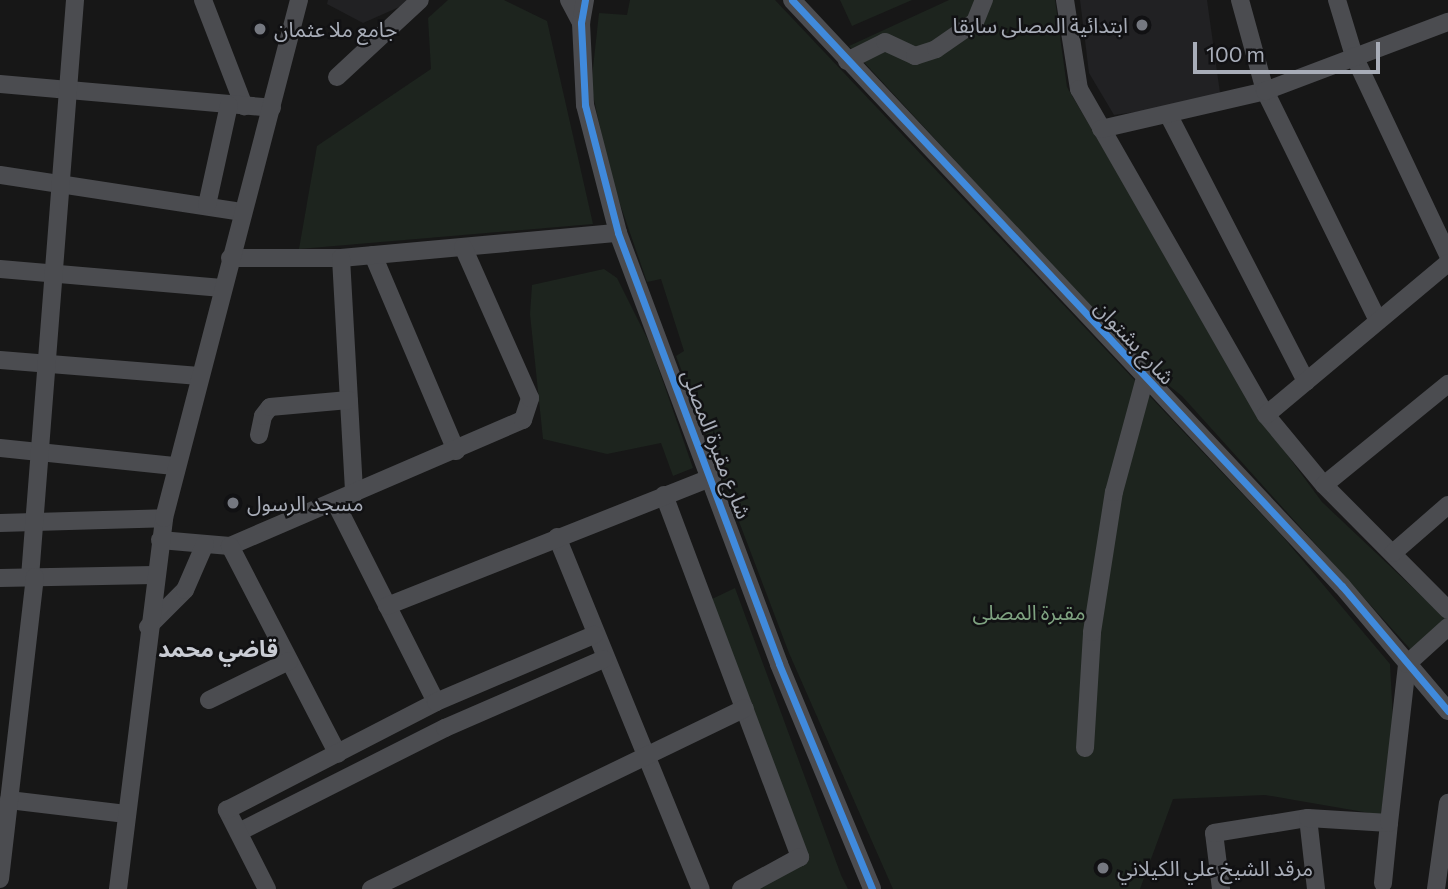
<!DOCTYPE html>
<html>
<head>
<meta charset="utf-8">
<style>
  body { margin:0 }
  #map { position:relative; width:1448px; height:889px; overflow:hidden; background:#171717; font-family:Commissioner,"Noto Sans Arabic",sans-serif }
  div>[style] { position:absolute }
  .built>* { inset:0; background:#212123 }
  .green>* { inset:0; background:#1d241e }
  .minor>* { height:18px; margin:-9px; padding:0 9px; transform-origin:9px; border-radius:9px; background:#4b4c50 }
  .cycleway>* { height:7px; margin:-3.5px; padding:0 3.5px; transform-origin:3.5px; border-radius:3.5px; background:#408adc }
  .dots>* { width:19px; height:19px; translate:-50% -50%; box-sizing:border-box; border:4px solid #111113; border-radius:50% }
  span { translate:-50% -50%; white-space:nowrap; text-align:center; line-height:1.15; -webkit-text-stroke:5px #111113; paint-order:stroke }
  .poi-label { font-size:21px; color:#a8adb8 }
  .right { translate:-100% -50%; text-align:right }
  .left { translate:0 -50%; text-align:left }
  .street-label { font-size:21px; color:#a8adb8 }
  .park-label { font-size:21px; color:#7fa381 }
  .neighbourhood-label { font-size:23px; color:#c9ccd4; font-weight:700 }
  .scale { position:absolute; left:1193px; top:42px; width:187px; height:32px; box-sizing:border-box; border:4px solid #a8adb8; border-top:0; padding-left:9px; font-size:21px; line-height:24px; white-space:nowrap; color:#a8adb8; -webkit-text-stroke:5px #111113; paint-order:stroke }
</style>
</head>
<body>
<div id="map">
  <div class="built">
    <i style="clip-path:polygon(328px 0,415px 0,363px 23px,327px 4px)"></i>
    <i style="clip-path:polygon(1080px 0,1207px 0,1221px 100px,1114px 115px,1089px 73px)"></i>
  </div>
  <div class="green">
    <i style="clip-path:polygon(448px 0,504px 0,547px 21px,593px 224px,299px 249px,317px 146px,431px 69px,428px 18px)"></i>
    <i style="clip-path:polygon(630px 0,775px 0,1283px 537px,1390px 664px,1393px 720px,1381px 815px,1265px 795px,1173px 799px,1140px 889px,893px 889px,789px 653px,676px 356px,684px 351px,661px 279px,647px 282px,611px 178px,591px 86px,599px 13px,627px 15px)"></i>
    <i style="clip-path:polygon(840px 0,912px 0,852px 26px)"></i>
    <i style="clip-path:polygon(949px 0,1055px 0,1067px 87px,1264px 423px,1322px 502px,1447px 620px,1412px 651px,1182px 396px,1147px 368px,849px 46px)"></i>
    <i style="clip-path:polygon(604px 269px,617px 278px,650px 344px,693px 468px,673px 476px,661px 443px,607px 454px,543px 439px,530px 314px,532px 285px)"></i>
    <i style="clip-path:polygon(735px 588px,841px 875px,848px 889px,758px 889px,805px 862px,712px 599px)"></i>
  </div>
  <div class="minor">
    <i style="left:203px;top:0;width:114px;rotate:68.9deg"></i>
    <i style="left:569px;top:0;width:26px;rotate:62deg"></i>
    <i style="left:585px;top:0;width:23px;rotate:100deg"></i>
    <i style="left:581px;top:23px;width:82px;rotate:87.2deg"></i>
    <i style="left:585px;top:105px;width:132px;rotate:75.5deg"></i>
    <i style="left:618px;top:233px;width:460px;rotate:69.5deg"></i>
    <i style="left:779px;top:664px;width:243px;rotate:67.5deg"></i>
    <i style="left:792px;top:0;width:804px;rotate:46.82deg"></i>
    <i style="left:1342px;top:586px;width:164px;rotate:49.7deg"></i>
    <i style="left:1065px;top:0;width:90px;rotate:81.1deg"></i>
    <i style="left:1079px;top:89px;width:376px;rotate:60.2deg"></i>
    <i style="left:1266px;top:415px;width:91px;rotate:50.4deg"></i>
    <i style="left:1324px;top:485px;width:176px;rotate:45.2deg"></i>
    <i style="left:1240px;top:0;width:94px;rotate:74.6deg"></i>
    <i style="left:1265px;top:91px;width:256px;rotate:63.8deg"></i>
    <i style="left:1337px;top:0;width:59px;rotate:73.1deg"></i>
    <i style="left:1354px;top:56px;width:220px;rotate:64.7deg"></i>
    <i style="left:847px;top:61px;width:42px;rotate:-26.6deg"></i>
    <i style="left:885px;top:42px;width:33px;rotate:25deg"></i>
    <i style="left:915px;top:56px;width:22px;rotate:-18deg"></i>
    <i style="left:936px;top:49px;width:47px;rotate:-34.7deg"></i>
    <i style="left:975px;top:22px;width:24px;rotate:-68deg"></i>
    <i style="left:337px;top:77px;width:113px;rotate:-42.9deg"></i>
    <i style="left:0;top:84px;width:273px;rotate:5deg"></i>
    <i style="left:1169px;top:116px;width:299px;rotate:62.7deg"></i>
    <i style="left:1101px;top:129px;width:168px;rotate:-13deg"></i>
    <i style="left:1265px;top:91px;width:196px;rotate:-20.7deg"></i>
    <i style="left:0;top:175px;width:244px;rotate:8.7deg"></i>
    <i style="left:207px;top:205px;width:102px;rotate:-77.6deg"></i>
    <i style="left:373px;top:255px;width:213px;rotate:67deg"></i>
    <i style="left:230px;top:258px;width:111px"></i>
    <i style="left:341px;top:258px;width:278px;rotate:-5.2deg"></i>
    <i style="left:341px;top:258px;width:236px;rotate:86.8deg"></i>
    <i style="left:0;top:269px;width:223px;rotate:4.9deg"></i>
    <i style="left:0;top:360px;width:200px;rotate:4.6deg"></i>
    <i style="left:1266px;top:415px;width:237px;rotate:-39.9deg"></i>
    <i style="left:259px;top:435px;width:19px;rotate:-78deg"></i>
    <i style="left:263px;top:416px;width:11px;rotate:-52deg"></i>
    <i style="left:270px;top:407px;width:79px;rotate:-5.1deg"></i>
    <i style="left:0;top:448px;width:175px;rotate:5.9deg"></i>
    <i style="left:1324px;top:485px;width:160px;rotate:-39.2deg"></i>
    <i style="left:664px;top:495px;width:387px;rotate:69.4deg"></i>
    <i style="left:800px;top:857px;width:67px;rotate:151.5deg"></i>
    <i style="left:335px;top:502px;width:224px;rotate:63.2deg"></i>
    <i style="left:0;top:523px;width:164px;rotate:-1.7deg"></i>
    <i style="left:557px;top:537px;width:380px;rotate:67.8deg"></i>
    <i style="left:160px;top:540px;width:70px;rotate:4.9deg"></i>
    <i style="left:230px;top:546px;width:319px;rotate:-23.3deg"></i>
    <i style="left:523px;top:420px;width:23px;rotate:-72deg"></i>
    <i style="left:530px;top:398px;width:165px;rotate:-113.9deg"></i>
    <i style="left:230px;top:546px;width:234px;rotate:62.6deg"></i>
    <i style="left:1393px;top:553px;width:73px;rotate:-41.1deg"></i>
    <i style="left:30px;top:577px;width:579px;rotate:-85.54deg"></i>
    <i style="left:0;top:578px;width:154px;rotate:-1.1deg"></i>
    <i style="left:387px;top:606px;width:350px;rotate:-21.6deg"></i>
    <i style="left:148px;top:627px;width:52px;rotate:-45deg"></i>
    <i style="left:185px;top:590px;width:50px;rotate:-66.5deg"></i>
    <i style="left:209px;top:700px;width:89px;rotate:-26deg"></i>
    <i style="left:1085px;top:748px;width:116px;rotate:-86.5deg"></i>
    <i style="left:1092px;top:632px;width:142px;rotate:-81.1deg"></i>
    <i style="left:1114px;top:492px;width:118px;rotate:-74.8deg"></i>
    <i style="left:9px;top:800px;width:118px;rotate:6.8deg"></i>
    <i style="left:239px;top:832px;width:231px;rotate:-26.8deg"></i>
    <i style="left:445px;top:728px;width:173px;rotate:-23.5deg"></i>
    <i style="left:0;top:879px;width:304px;rotate:-83.4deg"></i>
    <i style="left:1383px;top:883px;width:60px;rotate:-84.3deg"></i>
    <i style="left:118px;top:889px;width:374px;rotate:-82.9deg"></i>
    <i style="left:164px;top:518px;width:535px;rotate:-75.39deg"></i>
    <i style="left:267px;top:889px;width:89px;rotate:-116.9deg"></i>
    <i style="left:227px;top:810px;width:235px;rotate:-27.3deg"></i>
    <i style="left:436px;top:702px;width:172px;rotate:-23deg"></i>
    <i style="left:371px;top:889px;width:415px;rotate:-25.8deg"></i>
    <i style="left:1221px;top:889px;width:56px;rotate:-97.1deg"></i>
    <i style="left:1214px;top:833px;width:95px;rotate:-9.1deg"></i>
    <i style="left:1316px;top:889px;width:71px;rotate:-96.4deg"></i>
    <i style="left:1308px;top:818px;width:81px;rotate:3.5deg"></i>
    <i style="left:1389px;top:823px;width:160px;rotate:-83.5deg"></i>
    <i style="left:1407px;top:664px;width:55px;rotate:-42.1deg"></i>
    <i style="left:1436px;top:889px;width:87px;rotate:-82.1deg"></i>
  </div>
  <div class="cycleway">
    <i style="left:585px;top:0;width:23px;rotate:100deg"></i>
    <i style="left:581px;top:23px;width:82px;rotate:87.2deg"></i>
    <i style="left:585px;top:105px;width:132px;rotate:75.5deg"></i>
    <i style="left:618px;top:233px;width:460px;rotate:69.5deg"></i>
    <i style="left:779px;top:664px;width:243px;rotate:67.5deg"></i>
    <i style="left:792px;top:0;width:804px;rotate:46.82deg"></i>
    <i style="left:1342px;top:586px;width:164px;rotate:49.7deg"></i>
  </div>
  <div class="dots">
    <i style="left:1142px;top:25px;background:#757880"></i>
    <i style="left:260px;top:29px;background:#757880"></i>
    <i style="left:233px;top:503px;background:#757880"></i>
    <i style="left:1103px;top:868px;background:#757880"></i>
  </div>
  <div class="poi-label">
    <span class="right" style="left:1128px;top:25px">ابتدائية المصلى سابقا</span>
    <span class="left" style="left:274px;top:29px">جامع ملا عثمان</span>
    <span class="left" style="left:247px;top:503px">مسجد الرسول</span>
    <span class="left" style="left:1117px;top:868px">مرقد الشيخ علي الكيلاني</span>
  </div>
  <div class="street-label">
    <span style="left:1135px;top:342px;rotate:47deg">شارع بشتوان</span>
    <span style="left:717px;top:444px;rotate:69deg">شارع مقبرة المصلى</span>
  </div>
  <div class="park-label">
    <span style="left:1029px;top:612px">مقبرة المصلى</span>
  </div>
  <div class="neighbourhood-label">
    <span style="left:218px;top:648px">قاضي محمد</span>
  </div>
  <div class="scale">100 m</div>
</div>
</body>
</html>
